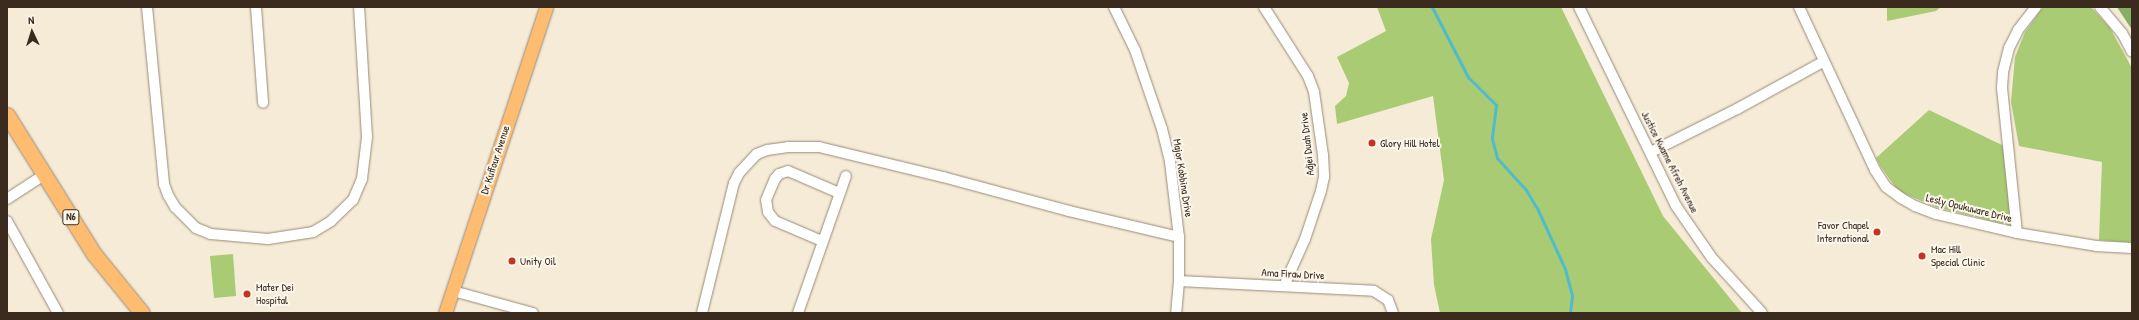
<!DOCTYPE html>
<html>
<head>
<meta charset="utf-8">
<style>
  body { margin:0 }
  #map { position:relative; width:2139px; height:320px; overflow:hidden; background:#f6ebd6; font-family:"Patrick Hand",sans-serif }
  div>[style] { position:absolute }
  .green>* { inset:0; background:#a9cb73 }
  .forest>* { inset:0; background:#86af65 }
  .stream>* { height:3px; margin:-1.5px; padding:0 1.5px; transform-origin:1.5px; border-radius:1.5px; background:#50bccb }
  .roads { filter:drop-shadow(0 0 1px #988a7a) drop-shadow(0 0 1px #988a7a) }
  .minor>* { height:10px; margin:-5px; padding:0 5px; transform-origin:5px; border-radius:5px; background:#fff }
  .major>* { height:13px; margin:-6.5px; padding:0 6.5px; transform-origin:6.5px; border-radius:6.5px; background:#fdbc6f }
  .highway>* { height:15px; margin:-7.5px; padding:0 7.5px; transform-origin:7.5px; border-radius:7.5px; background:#fdbc6f }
  .dots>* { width:11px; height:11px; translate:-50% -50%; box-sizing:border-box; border:2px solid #fbf7ec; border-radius:50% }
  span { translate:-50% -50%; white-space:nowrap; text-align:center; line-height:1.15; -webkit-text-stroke:4px #fbf7ec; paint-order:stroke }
  .shield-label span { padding:1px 3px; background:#fbf7ec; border:1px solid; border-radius:3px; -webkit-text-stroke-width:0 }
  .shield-label { font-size:10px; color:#3b2a1e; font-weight:700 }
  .poi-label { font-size:11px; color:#3b2a1e }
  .left { translate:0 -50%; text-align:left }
  .right { translate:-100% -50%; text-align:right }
  .street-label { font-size:11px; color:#3b2a1e }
  .frame { position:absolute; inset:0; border:8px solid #3b2a1e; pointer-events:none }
  .north { position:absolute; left:12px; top:12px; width:40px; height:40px; -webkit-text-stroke:3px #fbf7ec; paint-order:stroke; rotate:356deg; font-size:11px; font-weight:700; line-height:16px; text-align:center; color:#3b2a1e }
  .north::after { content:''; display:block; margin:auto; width:14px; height:18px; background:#3b2a1e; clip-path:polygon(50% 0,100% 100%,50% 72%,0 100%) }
</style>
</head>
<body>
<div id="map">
  <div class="green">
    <i style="clip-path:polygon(1377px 7px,1561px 7px,1663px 216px,1742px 313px,1440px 313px,1434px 285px,1431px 239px,1444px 180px,1433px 96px,1337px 124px,1335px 106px,1346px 96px,1349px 83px,1337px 57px,1386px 31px)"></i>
    <i style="clip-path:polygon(1887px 7px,1941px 7px,1936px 11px,1887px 21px)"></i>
    <i style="clip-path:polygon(2043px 7px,2091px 7px,2110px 28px,2132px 68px,2132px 243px,2099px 240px,2102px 162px,2019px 146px,2011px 102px,2015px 57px,2025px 32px)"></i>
    <i style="clip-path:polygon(1929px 110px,2004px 146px,2012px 226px,1936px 207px,1898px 191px,1881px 167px,1876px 158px)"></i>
    <i style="clip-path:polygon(233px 254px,236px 296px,214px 298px,210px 256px)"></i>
  </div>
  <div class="forest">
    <i style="clip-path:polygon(2117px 7px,2132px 7px,2132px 30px)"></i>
  </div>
  <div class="stream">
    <i style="left:1432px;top:7px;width:79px;rotate:62.8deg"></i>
    <i style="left:1468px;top:77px;width:40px;rotate:45deg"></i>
    <i style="left:1496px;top:105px;width:34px;rotate:97deg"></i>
    <i style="left:1492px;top:139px;width:20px;rotate:75deg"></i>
    <i style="left:1497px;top:158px;width:43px;rotate:47.8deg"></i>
    <i style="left:1526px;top:190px;width:21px;rotate:59deg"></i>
    <i style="left:1537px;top:208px;width:67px;rotate:65.3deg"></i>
    <i style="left:1565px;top:269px;width:28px;rotate:75deg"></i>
    <i style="left:1572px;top:296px;width:17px;rotate:97deg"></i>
  </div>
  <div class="roads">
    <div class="minor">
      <i style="left:147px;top:7px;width:178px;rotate:84.5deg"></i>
      <i style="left:164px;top:184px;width:12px;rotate:70deg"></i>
      <i style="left:168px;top:195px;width:14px;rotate:60deg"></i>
      <i style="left:175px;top:207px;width:30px;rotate:45deg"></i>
      <i style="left:196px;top:228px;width:16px;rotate:22deg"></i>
      <i style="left:211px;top:234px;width:57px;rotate:5deg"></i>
      <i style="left:268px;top:239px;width:46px;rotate:-8.8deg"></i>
      <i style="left:313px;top:232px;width:21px;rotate:-31deg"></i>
      <i style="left:331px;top:221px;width:30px;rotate:-44deg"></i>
      <i style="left:353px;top:200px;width:23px;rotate:-67deg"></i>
      <i style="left:362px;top:179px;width:42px;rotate:-83.2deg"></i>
      <i style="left:367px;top:137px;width:130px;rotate:-93.5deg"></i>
      <i style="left:256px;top:7px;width:96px;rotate:85.8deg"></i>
      <i style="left:1114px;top:7px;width:48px;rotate:64deg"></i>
      <i style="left:1135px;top:50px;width:83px;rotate:71.1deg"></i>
      <i style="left:1162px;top:129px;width:34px;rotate:76deg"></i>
      <i style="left:1170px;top:162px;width:76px;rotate:83.2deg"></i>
      <i style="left:1179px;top:237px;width:44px;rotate:90deg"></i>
      <i style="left:1179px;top:281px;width:32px;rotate:95deg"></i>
      <i style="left:1264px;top:7px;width:82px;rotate:57.5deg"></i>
      <i style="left:1308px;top:76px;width:17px;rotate:69deg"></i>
      <i style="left:1314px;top:92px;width:64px;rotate:81.9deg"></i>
      <i style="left:1323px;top:155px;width:22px;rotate:87deg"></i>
      <i style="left:1324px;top:177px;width:14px;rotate:102deg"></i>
      <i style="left:1321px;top:191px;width:51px;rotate:108.4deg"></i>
      <i style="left:1305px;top:239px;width:51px;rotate:114.1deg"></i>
      <i style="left:1579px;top:7px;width:221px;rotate:64deg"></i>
      <i style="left:1676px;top:206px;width:63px;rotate:55.3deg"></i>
      <i style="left:1712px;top:258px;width:74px;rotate:47.7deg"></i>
      <i style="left:1799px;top:7px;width:180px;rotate:65deg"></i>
      <i style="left:1875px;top:170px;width:20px;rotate:57deg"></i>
      <i style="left:1886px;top:187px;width:19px;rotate:36deg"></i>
      <i style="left:1901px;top:198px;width:16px;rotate:30deg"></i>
      <i style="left:1915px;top:206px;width:22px;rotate:21deg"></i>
      <i style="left:1936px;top:214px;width:83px;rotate:13.2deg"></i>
      <i style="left:2017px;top:233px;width:80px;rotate:9.3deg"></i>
      <i style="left:2096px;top:246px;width:36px;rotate:3deg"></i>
      <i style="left:2100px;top:7px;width:34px;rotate:50deg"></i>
      <i style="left:2122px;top:33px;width:21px;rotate:62deg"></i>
      <i style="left:1651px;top:152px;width:96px;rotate:-26.6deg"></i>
      <i style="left:1737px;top:109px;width:98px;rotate:-28.7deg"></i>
      <i style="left:7px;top:199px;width:44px;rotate:-33deg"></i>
      <i style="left:7px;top:221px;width:105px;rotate:61deg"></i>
      <i style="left:2017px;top:233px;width:146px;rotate:-95.9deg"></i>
      <i style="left:2002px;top:88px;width:16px;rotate:-86deg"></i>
      <i style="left:2003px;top:72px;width:25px;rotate:-76deg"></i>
      <i style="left:2009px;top:48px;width:20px;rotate:-63deg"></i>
      <i style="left:2018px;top:30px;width:29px;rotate:-52deg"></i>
      <i style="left:822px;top:241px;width:51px;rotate:-156.9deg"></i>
      <i style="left:775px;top:221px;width:11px;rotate:-128deg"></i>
      <i style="left:768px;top:212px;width:12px;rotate:-99deg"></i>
      <i style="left:766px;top:200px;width:23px;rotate:-67deg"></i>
      <i style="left:775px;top:179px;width:6px;rotate:-51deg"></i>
      <i style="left:779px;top:174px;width:9px;rotate:-18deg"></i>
      <i style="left:788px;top:171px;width:56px;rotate:23.3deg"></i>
      <i style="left:1179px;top:281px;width:195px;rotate:2.9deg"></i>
      <i style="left:1374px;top:291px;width:17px;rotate:33deg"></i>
      <i style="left:1388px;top:300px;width:14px;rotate:69deg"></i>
      <i style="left:453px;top:291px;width:83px;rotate:15.4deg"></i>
      <i style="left:702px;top:313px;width:134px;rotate:-76.2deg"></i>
      <i style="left:734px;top:183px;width:11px;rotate:-63deg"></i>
      <i style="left:739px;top:173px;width:26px;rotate:-47deg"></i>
      <i style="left:757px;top:154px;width:11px;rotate:-22deg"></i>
      <i style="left:767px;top:150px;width:21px;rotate:-8deg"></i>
      <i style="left:788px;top:147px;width:31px"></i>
      <i style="left:819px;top:147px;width:128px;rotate:13.6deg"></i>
      <i style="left:943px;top:177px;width:131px;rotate:15.1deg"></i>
      <i style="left:1069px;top:211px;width:113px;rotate:13.3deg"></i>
      <i style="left:798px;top:313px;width:145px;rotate:-70.7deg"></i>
    </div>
    <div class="major">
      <i style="left:445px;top:313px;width:322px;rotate:-71.7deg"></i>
    </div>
    <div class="highway">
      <i style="left:7px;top:115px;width:164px;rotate:58deg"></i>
      <i style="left:94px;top:254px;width:76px;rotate:50.9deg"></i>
    </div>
  </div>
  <div class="dots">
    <i style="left:1372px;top:143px;background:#c8321e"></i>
    <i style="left:1877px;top:232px;background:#c8321e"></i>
    <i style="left:1922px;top:256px;background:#c8321e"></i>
    <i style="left:512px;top:261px;background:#c8321e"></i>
    <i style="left:247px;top:294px;background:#c8321e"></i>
  </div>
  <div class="shield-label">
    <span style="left:71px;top:217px">N6</span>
  </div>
  <div class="poi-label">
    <span class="left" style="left:1380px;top:143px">Glory Hill Hotel</span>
    <span class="right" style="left:1869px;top:232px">Favor Chapel<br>International</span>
    <span class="left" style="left:1931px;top:256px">Mac Hill<br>Special Clinic</span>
    <span class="left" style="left:520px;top:261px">Unity Oil</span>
    <span class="left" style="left:256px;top:294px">Mater Dei<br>Hospital</span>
  </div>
  <div class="street-label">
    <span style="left:1307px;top:144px;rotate:-96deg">Adjei Duah Drive</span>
    <span style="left:495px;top:160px;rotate:-72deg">Dr Kuffour Avenue</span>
    <span style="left:1670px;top:162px;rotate:63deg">Justice Kwame Afreh Avenue</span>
    <span style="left:1183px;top:178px;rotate:81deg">Major Kobbina Drive</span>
    <span style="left:1969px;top:208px;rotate:14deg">Lesly Opukuware Drive</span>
    <span style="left:1293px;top:274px;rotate:3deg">Ama Firaw Drive</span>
  </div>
  <div class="frame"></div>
  <div class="north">N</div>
</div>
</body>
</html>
